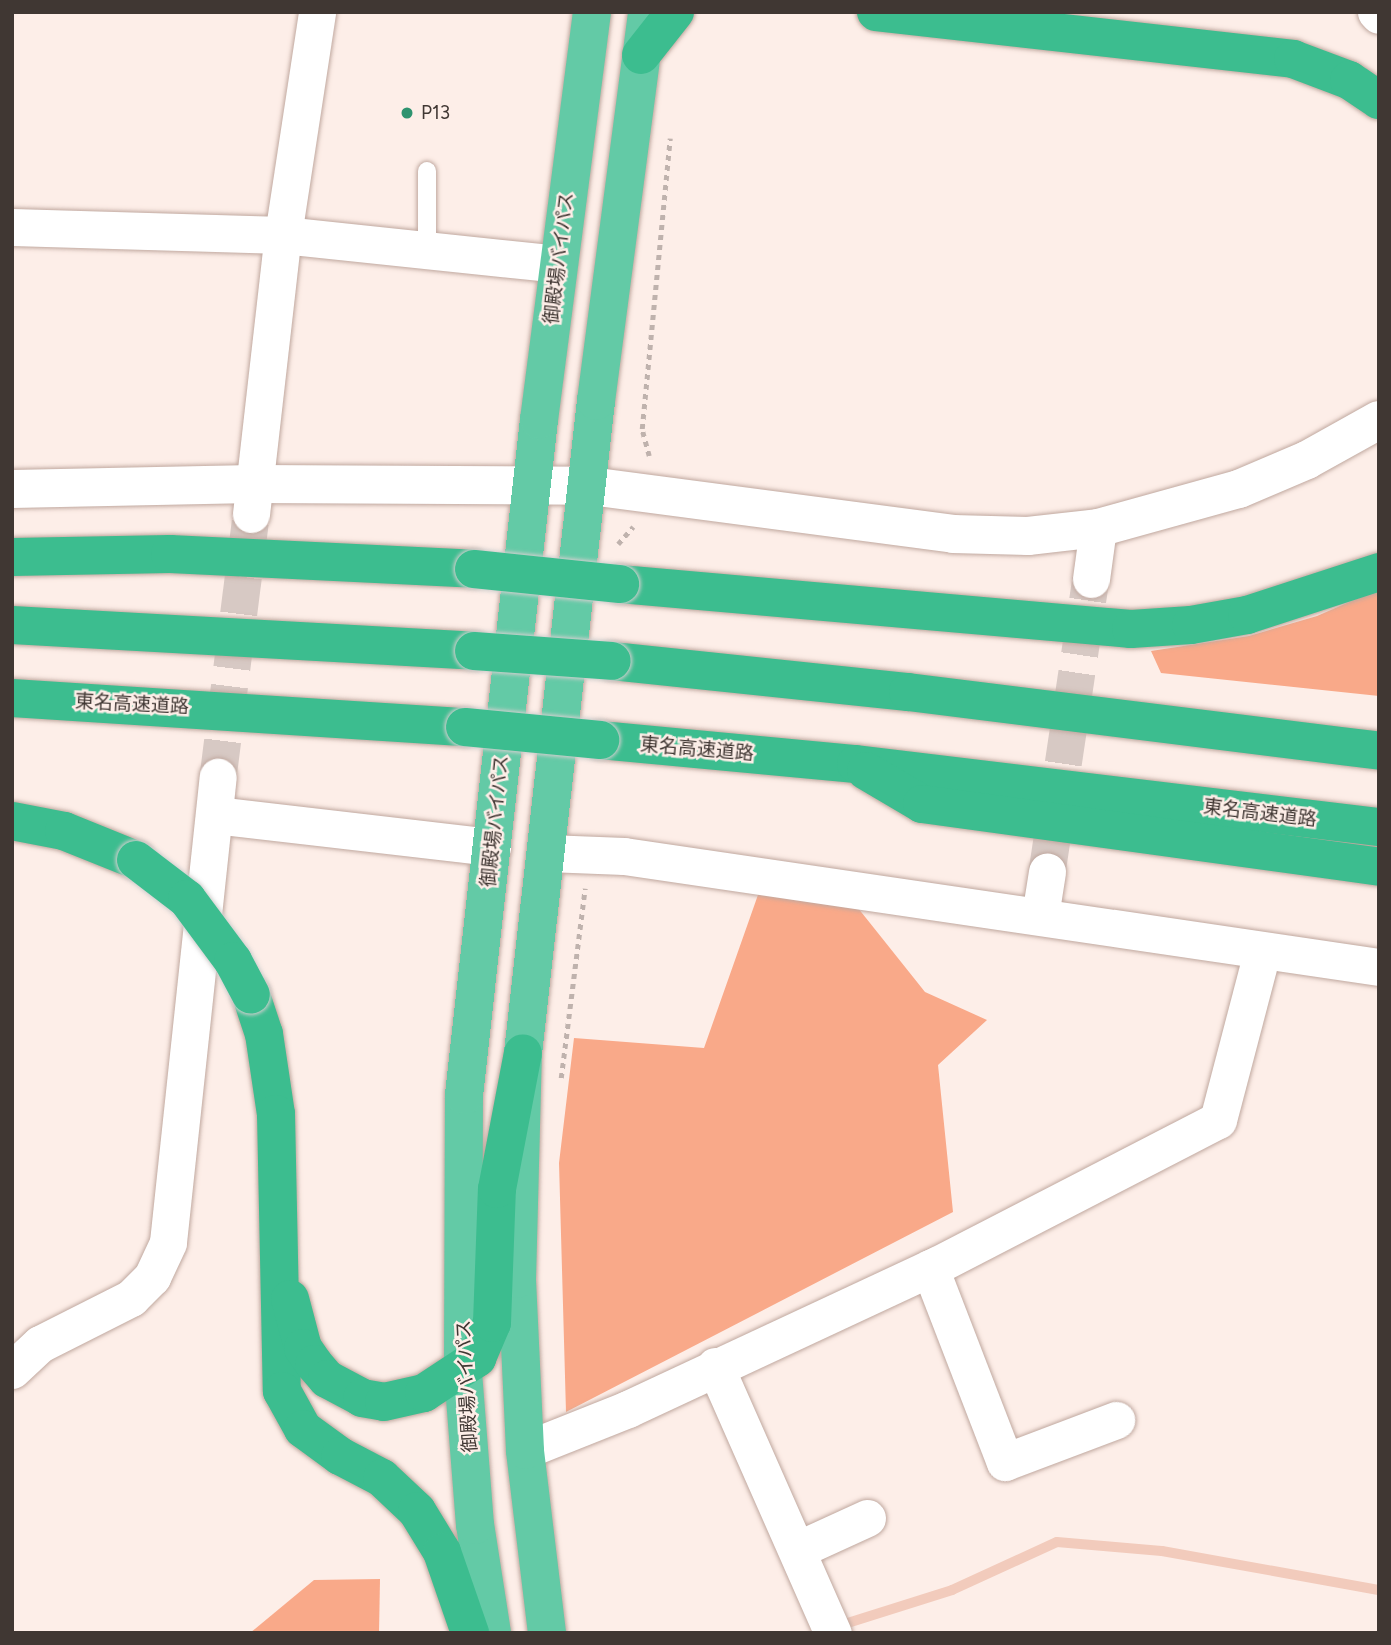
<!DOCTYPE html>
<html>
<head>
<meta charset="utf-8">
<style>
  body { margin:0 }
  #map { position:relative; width:1391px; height:1645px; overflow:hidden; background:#fdeee8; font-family:Figtree,"Noto Sans JP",sans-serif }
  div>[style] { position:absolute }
  .green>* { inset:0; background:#f9a989 }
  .stream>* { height:10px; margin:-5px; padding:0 5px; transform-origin:5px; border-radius:5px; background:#f2cbbc }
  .minor-tunnel>* { height:37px; margin-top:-18.5px; transform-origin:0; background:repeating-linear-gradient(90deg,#d7c9c4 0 37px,transparent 0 55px) }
  .path>* { height:4.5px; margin-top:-2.25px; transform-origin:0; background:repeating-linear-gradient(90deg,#bfb2ad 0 5px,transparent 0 10px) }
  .roads { filter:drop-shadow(0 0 2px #c0a89f) drop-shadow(0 0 2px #c0a89f) }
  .service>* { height:18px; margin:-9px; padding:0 9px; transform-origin:9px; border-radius:9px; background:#fff }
  .minor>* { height:37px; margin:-18.5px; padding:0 18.5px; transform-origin:18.5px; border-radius:18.5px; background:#fff }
  .tertiary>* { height:38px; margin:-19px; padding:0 19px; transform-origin:19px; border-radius:19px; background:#fff }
  .trunk>* { height:38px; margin:-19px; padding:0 19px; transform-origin:19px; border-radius:19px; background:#63caa6 }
  .motorway>* { height:38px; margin:-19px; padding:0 19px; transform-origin:19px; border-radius:19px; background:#3cbd8f }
  .bridges { filter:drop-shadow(0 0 2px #d1cfce) drop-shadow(0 0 2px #d1cfce) }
  .motorway-bridge>* { height:38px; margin:-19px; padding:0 19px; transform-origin:19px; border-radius:19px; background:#3cbd8f }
  .dots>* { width:19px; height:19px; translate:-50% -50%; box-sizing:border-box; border:4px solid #fdeee8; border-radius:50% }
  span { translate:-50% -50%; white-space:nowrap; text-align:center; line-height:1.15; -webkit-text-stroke:5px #fdeee8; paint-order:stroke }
  .poi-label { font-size:19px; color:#403733 }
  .left { translate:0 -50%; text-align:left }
  .street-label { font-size:19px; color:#403733 }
  .frame { position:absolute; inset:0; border:14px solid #403733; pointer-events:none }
</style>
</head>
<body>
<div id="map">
  <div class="green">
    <i style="clip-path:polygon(1379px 589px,1379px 696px,1161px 673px,1151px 651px,1249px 636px,1317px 616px)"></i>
    <i style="clip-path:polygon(759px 892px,854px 903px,925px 992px,987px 1020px,938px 1065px,953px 1212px,566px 1412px,559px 1163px,574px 1038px,704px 1048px)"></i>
    <i style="clip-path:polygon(380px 1579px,379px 1633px,250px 1633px,314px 1580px)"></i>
  </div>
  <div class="stream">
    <i style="left:835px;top:1627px;width:123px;rotate:-17.5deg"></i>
    <i style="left:952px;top:1590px;width:115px;rotate:-24.6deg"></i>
    <i style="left:1057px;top:1542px;width:105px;rotate:4.9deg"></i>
    <i style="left:1162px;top:1551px;width:220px;rotate:10.2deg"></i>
  </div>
  <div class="minor-tunnel">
    <i style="left:218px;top:777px;width:265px;rotate:-82.8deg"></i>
    <i style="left:1047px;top:872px;width:296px;rotate:-81.5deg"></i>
  </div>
  <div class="path">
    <i style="left:649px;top:456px;width:28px;rotate:-105deg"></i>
    <i style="left:642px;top:429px;width:292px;rotate:-84.5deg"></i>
    <i style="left:618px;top:544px;width:23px;rotate:-49deg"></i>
    <i style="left:561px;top:1078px;width:191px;rotate:-82.8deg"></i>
  </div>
  <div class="roads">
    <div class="service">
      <i style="left:427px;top:250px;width:79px;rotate:-90deg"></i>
    </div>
    <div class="minor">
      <i style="left:1376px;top:12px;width:4px;rotate:45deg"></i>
      <i style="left:12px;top:227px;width:271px;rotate:1.7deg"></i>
      <i style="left:283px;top:235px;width:277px;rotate:6deg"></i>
      <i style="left:251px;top:514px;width:281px;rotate:-83.5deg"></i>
      <i style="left:283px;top:235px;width:226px;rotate:-81.3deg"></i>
      <i style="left:1091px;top:579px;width:51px;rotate:-82.2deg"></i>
      <i style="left:215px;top:815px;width:279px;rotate:6.6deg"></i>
      <i style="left:547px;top:853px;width:77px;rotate:2.2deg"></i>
      <i style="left:624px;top:856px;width:763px;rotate:8.36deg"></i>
      <i style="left:1040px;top:916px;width:45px;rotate:-81deg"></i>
      <i style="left:930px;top:1268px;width:208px;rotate:68.9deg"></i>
      <i style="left:1005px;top:1462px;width:119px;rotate:-20.7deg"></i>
      <i style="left:715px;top:1366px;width:292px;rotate:66.2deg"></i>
      <i style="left:12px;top:1370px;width:38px;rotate:-43deg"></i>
      <i style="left:40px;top:1344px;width:102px;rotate:-26.8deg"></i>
      <i style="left:131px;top:1298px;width:30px;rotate:-45deg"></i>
      <i style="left:152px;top:1277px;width:38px;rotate:-65deg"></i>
      <i style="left:168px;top:1242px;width:468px;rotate:-83.9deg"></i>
      <i style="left:525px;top:1450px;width:111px;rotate:-21.7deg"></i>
      <i style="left:628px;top:1409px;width:341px;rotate:-25deg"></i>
      <i style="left:937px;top:1265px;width:316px;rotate:-27.3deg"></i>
      <i style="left:1218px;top:1120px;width:174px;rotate:-75.3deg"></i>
      <i style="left:797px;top:1550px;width:77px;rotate:-24.6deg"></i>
    </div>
    <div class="tertiary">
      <i style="left:12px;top:489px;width:241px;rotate:-1.2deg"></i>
      <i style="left:253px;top:484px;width:337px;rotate:0.3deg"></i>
      <i style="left:590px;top:486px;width:366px;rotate:7.5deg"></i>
      <i style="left:953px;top:534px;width:75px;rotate:1.5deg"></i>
      <i style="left:1028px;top:536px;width:70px;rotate:-6.5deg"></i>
      <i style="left:1098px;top:528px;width:146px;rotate:-15.5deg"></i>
      <i style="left:1239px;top:489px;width:74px;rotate:-23.1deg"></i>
      <i style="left:1307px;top:460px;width:82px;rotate:-29.1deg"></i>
    </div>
    <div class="trunk">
      <i style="left:492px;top:1633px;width:109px;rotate:-98.9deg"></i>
      <i style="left:475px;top:1525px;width:154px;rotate:-94.5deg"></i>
      <i style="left:463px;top:1371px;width:276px;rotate:-89.8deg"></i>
      <i style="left:464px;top:1095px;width:679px;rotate:-83.66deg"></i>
      <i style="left:539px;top:420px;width:411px;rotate:-82.6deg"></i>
      <i style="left:547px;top:1633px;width:184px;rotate:-96.9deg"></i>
      <i style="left:525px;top:1450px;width:171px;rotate:-92.7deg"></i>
      <i style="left:517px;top:1279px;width:226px;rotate:-88.5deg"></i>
      <i style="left:523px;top:1053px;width:656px;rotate:-83.61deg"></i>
      <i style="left:596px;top:401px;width:392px;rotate:-82.5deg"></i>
    </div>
    <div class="motorway">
      <i style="left:876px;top:12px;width:420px;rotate:6.4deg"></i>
      <i style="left:1293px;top:59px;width:60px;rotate:20.6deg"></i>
      <i style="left:1349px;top:80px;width:36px;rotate:34deg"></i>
      <i style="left:641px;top:55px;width:55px;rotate:-51.7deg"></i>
      <i style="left:12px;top:557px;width:158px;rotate:-1.1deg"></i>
      <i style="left:170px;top:554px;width:304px;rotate:2.8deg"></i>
      <i style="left:620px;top:584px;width:513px;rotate:5.03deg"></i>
      <i style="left:1131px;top:629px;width:60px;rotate:-3.8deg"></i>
      <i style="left:1191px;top:625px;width:57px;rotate:-10.1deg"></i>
      <i style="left:1247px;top:615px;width:139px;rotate:-18deg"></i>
      <i style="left:12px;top:625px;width:463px;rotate:3.2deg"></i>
      <i style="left:612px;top:661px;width:298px;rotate:6deg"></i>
      <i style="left:908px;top:692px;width:475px;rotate:7.1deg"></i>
      <i style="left:12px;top:698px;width:454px;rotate:3.7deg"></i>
      <i style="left:600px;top:740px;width:257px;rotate:5.4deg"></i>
      <i style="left:856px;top:764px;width:527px;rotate:6.87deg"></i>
      <i style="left:866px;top:771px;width:65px;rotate:30.5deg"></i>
      <i style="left:922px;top:804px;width:461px;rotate:7.8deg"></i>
      <i style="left:12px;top:821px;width:53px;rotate:10.9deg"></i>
      <i style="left:64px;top:831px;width:78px;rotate:21.9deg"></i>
      <i style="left:251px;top:995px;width:41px;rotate:71.6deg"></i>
      <i style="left:264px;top:1034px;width:81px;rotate:81.5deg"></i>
      <i style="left:276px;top:1114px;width:277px;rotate:88.8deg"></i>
      <i style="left:282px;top:1391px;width:43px;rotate:61.1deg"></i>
      <i style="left:303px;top:1429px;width:46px;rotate:36.1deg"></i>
      <i style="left:340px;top:1456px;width:47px;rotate:27.6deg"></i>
      <i style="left:382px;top:1478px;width:48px;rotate:43.3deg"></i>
      <i style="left:417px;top:1511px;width:48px;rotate:58.6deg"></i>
      <i style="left:442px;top:1552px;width:86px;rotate:70.9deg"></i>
      <i style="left:290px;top:1299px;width:51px;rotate:75.1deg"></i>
      <i style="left:303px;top:1348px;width:19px;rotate:55deg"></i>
      <i style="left:314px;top:1364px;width:20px;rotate:49deg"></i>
      <i style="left:327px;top:1379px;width:40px;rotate:28deg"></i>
      <i style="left:362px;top:1398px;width:22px;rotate:10deg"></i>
      <i style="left:384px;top:1402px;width:41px;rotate:-12.7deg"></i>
      <i style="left:424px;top:1393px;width:64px;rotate:-33.4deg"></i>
      <i style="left:477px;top:1358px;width:38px;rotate:-67deg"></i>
      <i style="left:492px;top:1323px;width:134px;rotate:-87.9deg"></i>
      <i style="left:497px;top:1189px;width:138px;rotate:-79.2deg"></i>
    </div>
  </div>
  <div class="bridges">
    <div class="motorway-bridge">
      <i style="left:474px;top:569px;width:147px;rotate:5.9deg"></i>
      <i style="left:474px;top:651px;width:138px;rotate:4.1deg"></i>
      <i style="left:465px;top:727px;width:136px;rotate:5.5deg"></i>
      <i style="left:136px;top:860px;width:64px;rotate:37.4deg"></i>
      <i style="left:187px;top:899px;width:77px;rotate:53.4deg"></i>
      <i style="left:233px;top:961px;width:38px;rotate:62deg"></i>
    </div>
  </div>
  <div class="dots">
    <i style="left:407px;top:113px;background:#2e936f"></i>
  </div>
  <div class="poi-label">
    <span class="left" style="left:421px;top:113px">P13</span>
  </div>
  <div class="street-label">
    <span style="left:559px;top:258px;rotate:-83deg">御殿場バイパス</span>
    <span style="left:132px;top:704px;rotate:3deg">東名高速道路</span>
    <span style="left:697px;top:749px;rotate:5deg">東名高速道路</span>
    <span style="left:1260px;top:813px;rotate:7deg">東名高速道路</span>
    <span style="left:495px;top:821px;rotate:-84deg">御殿場バイパス</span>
    <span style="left:467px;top:1386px;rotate:-93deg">御殿場バイパス</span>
  </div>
  <div class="frame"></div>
</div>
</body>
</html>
